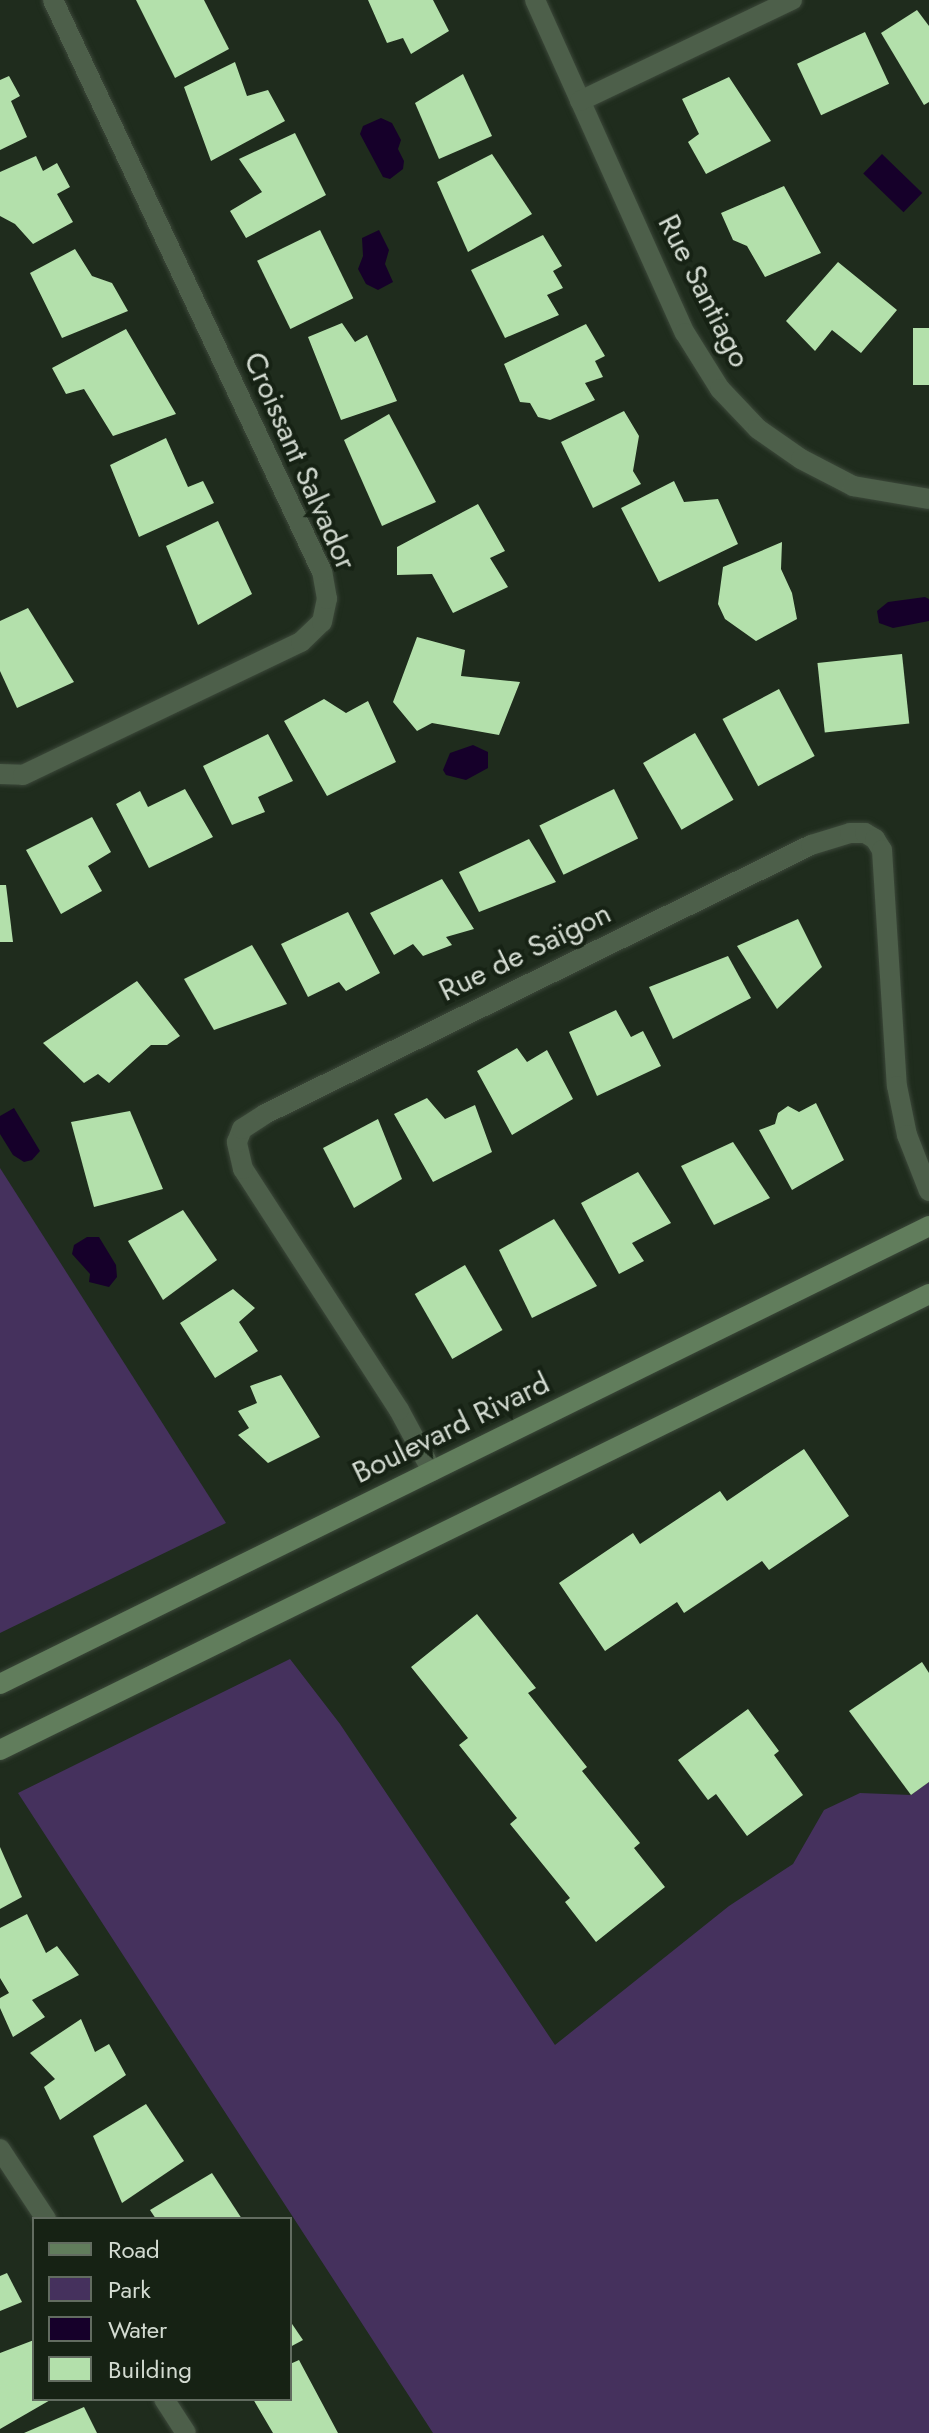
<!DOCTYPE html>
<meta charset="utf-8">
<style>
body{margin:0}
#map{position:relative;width:929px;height:2433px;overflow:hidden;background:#1f2c1d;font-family:Jost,sans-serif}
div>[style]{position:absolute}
.green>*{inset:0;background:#45315d}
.water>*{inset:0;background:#16002a;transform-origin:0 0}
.building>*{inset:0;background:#b3e0ab;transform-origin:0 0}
.roads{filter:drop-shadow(0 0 2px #3c483a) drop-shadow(0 0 2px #3c483a)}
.street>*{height:20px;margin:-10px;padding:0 10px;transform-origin:10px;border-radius:10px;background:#4d5f4a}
.secondary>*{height:20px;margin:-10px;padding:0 10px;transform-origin:10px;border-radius:10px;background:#617d5c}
span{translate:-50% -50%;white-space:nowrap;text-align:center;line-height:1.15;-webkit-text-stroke:8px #162214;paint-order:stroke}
.street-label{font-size:30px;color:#d3dbd1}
.legend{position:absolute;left:32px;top:2217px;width:260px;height:184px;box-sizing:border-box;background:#162214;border:2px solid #626c60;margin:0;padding:10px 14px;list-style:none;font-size:24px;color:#d3dbd1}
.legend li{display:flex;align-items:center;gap:16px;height:40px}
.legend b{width:40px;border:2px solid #626c60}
</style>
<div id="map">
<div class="green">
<i style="clip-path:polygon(0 1168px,226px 1523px,0 1633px)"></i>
<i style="clip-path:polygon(290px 1659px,340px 1724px,555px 2045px,729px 1906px,793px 1864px,824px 1810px,860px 1793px,911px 1795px,929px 1782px,929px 2433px,433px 2433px,18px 1793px)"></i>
</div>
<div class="water">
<i style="clip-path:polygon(381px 118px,392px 123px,401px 140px,398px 149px,404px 161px,403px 169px,390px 179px,383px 177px,360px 134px,363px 126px)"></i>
<i style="left:882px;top:154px;width:56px;height:27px;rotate:44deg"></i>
<i style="clip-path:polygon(379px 230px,389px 250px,385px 264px,393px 282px,378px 290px,366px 284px,358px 269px,363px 256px,362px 238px)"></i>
<i style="clip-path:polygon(925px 597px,929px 599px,929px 621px,893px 628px,879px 623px,877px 611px,888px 602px)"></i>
<i style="clip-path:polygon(473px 745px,488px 752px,488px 768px,466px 780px,446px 775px,443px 770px,450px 753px)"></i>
<i style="clip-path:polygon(14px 1108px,40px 1151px,32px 1160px,24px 1162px,13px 1155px,0 1134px,0 1116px)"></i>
<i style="clip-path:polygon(87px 1237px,99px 1237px,116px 1265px,117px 1277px,109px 1287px,89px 1282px,90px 1274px,72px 1254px,74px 1245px)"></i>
</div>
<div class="building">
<i style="clip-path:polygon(136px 0,204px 0,229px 49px,175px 78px)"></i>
<i style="clip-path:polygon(368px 0,433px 0,449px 31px,411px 54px,403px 38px,387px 43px)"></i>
<i style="clip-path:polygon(917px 10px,929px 26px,929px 102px,924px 105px,881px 33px)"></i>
<i style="left:865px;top:32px;width:57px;height:75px;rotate:65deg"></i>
<i style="clip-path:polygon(235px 62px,247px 96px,268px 90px,285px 121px,211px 161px,184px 87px)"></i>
<i style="clip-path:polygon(463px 74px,492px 136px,439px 159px,415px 103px)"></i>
<i style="clip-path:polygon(9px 76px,20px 96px,11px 101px,27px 137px,0 150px,0 80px)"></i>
<i style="clip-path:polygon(729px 77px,771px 141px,706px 174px,688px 142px,699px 134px,682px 99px)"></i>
<i style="clip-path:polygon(295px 133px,326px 195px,246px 238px,230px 211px,262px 192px,239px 159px)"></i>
<i style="clip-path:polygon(492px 154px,532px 214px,468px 252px,437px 182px)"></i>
<i style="clip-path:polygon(36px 156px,43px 171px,57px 163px,70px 187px,57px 194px,73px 222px,33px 244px,15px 224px,0 216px,0 172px)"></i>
<i style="clip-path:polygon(784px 186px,821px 253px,765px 277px,747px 246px,733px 240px,721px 213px)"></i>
<i style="left:320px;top:230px;width:76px;height:70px;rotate:64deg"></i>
<i style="clip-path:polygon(543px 235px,562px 266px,553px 271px,563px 288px,547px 295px,559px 315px,505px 338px,471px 270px)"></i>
<i style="clip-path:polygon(75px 249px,92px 276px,112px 283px,128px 311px,62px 338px,30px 273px)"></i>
<i style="clip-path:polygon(838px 262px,897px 310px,861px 353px,832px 330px,815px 351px,786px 321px)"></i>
<i style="clip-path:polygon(342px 323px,355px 342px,367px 335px,397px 401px,341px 420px,308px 337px)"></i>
<i style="clip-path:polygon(586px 324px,605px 356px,595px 361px,603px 377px,585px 383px,595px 400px,550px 420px,538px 417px,530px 403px,520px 402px,504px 364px)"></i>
<i style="left:929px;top:328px;width:57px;height:16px;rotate:90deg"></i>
<i style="clip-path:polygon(126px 329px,176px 414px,113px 436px,84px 389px,66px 394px,52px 368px)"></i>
<i style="clip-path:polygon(624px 411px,639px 436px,633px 471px,641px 484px,593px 508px,561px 442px)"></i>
<i style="clip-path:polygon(389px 414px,436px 502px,382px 526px,344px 440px)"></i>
<i style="clip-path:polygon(166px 438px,188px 487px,203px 481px,214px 503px,139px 537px,110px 465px)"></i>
<i style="clip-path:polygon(674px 481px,684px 502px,718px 499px,738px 544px,659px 582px,621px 508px)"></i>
<i style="clip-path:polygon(478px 504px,505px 551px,490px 558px,508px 587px,453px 613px,432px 574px,397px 575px,397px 547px)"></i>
<i style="clip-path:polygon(218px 521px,252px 594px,198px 625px,166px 546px)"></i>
<i style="clip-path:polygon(782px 542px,781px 569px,792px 593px,797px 619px,756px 641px,725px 619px,718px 604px,723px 567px)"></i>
<i style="clip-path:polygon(28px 608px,74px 682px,17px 708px,0 671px,0 621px)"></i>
<i style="clip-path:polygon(417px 637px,465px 650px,461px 676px,520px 682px,499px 735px,432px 723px,417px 731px,393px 702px)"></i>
<i style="left:902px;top:654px;width:70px;height:85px;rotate:84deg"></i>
<i style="left:779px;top:689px;width:76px;height:64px;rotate:62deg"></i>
<i style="clip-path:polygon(324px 699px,346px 713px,368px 701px,396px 762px,327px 796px,284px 721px)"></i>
<i style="left:695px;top:733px;width:77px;height:60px;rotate:60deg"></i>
<i style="clip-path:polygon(268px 734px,293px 781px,258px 797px,265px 812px,232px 825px,203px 766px)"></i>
<i style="clip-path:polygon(185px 789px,213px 837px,149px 868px,116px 804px,140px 791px,148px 807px)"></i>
<i style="left:614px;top:789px;width:55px;height:83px;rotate:64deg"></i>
<i style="clip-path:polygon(92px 817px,111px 852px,88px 866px,102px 891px,61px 914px,26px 850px)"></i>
<i style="clip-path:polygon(529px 839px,556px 882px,479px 912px,459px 872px)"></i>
<i style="clip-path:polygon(442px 879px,474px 929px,446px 937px,452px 945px,423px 956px,413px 944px,394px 955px,370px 913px)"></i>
<i style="clip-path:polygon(0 885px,6px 885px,13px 942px,0 942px)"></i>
<i style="clip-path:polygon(348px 912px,380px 973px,346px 991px,339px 982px,308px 997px,281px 944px)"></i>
<i style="clip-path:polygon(798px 919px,822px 967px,777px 1009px,737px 946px)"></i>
<i style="clip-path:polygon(252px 945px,287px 1004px,214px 1030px,184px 979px)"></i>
<i style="clip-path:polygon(728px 956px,751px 998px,673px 1039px,649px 987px)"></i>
<i style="clip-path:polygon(137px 981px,180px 1036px,167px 1045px,151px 1045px,109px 1083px,98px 1074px,84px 1083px,43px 1043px)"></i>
<i style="clip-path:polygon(616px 1010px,631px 1037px,643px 1031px,661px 1066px,597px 1096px,569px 1032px)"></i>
<i style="clip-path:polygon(517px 1048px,527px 1062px,547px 1050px,573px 1099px,512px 1135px,477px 1071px)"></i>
<i style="clip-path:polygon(427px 1098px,445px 1119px,475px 1105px,492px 1152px,433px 1182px,394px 1114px)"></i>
<i style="clip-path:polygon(816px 1103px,844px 1160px,792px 1190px,759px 1130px,775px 1124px,778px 1113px,788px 1106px,799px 1112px)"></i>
<i style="clip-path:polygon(130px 1111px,163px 1189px,94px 1207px,71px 1122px)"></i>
<i style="clip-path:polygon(378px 1119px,402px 1179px,354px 1208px,323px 1148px)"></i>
<i style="clip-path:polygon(733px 1142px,770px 1198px,714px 1225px,681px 1166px)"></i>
<i style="clip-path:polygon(638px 1172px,671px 1223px,632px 1243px,644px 1261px,619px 1274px,581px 1203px)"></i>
<i style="clip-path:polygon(183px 1210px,217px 1260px,163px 1300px,128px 1241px)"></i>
<i style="clip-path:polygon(554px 1219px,597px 1286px,532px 1318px,499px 1250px)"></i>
<i style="left:465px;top:1265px;width:75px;height:58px;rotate:60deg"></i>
<i style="clip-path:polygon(233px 1289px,255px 1308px,239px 1322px,258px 1351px,215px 1378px,180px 1323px)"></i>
<i style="clip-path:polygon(281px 1375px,320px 1437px,268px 1463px,238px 1435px,249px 1428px,238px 1411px,257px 1403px,250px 1386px)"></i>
<i style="clip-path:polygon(804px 1449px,849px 1516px,769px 1570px,762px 1561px,684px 1613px,677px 1602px,605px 1651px,559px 1583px,633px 1533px,640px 1544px,720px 1491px,727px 1501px)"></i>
<i style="clip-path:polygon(477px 1614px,536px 1688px,528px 1693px,587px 1767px,582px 1771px,640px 1843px,634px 1848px,665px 1887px,596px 1942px,565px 1902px,570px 1898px,510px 1824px,517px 1818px,459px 1745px,468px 1738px,411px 1667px)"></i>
<i style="clip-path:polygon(922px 1662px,929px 1673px,929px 1782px,911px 1795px,849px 1711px)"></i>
<i style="clip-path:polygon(748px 1709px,779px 1751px,774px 1755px,803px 1795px,747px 1836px,716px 1794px,708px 1800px,678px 1760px)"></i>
<i style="clip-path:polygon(0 1847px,22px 1897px,0 1909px)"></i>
<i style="clip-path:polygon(27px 1914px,46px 1953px,57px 1946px,79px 1975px,32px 2000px,45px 2017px,13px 2037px,0 2008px,0 1998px,9px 1993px,0 1978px,0 1928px)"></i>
<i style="clip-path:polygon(81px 2019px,95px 2052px,109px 2044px,126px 2075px,60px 2120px,44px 2087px,55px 2079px,30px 2053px)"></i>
<i style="clip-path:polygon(146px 2104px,184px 2161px,122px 2203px,93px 2136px)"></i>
<i style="clip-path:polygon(212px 2173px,242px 2219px,156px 2219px,150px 2210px)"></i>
<i style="clip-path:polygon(7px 2273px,22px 2302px,0 2311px,0 2276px)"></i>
<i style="clip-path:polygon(290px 2321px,303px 2340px,290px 2347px)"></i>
<i style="clip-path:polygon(34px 2340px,34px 2399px,52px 2399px,0 2429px,0 2353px)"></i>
<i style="clip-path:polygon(299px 2360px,338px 2433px,273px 2433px,253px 2399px,290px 2399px,290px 2364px)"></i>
<i style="clip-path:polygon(84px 2407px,97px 2433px,24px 2433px)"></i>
</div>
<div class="roads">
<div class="street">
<i style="left:535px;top:0;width:365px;rotate:65.8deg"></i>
<i style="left:685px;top:333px;width:66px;rotate:58deg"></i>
<i style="left:720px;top:389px;width:55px;rotate:46.5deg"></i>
<i style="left:758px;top:429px;width:52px;rotate:34.9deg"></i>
<i style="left:801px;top:459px;width:59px;rotate:27.4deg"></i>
<i style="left:853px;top:486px;width:77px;rotate:9.7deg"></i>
<i style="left:580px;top:101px;width:235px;rotate:-25.5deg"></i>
<i style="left:0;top:774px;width:23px;rotate:2deg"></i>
<i style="left:23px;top:775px;width:308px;rotate:-25.6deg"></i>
<i style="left:301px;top:642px;width:29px;rotate:-44deg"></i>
<i style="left:322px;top:622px;width:24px;rotate:-78deg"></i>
<i style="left:327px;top:599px;width:27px;rotate:-100deg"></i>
<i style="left:322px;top:572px;width:632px;rotate:-115.19deg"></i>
<i style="left:432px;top:1471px;width:69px;rotate:-118.4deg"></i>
<i style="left:399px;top:1410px;width:287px;rotate:-122.9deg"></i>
<i style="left:243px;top:1169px;width:28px;rotate:-103deg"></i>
<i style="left:237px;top:1142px;width:14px;rotate:-69deg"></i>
<i style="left:242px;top:1129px;width:27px;rotate:-33deg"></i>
<i style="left:265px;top:1114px;width:609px;rotate:-26.23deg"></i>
<i style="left:811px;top:845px;width:41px;rotate:-17.1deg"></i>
<i style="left:850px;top:833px;width:15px"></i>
<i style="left:865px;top:833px;width:12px;rotate:31deg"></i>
<i style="left:875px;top:839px;width:13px;rotate:58deg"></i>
<i style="left:882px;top:850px;width:236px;rotate:86.4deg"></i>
<i style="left:897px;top:1086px;width:50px;rotate:78.5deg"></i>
<i style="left:907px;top:1135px;width:60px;rotate:68.6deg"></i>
<i style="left:0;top:2149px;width:84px;rotate:56.7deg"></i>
<i style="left:164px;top:2399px;width:40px;rotate:57.1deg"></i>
</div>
<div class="secondary">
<i style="left:0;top:1684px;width:1036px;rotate:-26.24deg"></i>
<i style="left:0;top:1750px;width:1035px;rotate:-26.14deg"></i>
</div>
</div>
<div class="street-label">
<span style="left:704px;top:291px;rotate:63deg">Rue Santiago</span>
<span style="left:300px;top:461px;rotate:66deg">Croissant Salvador</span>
<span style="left:525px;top:952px;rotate:-26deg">Rue de Saïgon</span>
<span style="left:451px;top:1428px;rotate:-26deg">Boulevard Rivard</span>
</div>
<ul class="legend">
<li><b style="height:10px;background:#617d5c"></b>Road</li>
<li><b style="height:22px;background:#45315d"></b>Park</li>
<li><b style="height:22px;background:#16002a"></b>Water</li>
<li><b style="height:22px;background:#b3e0ab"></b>Building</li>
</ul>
</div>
